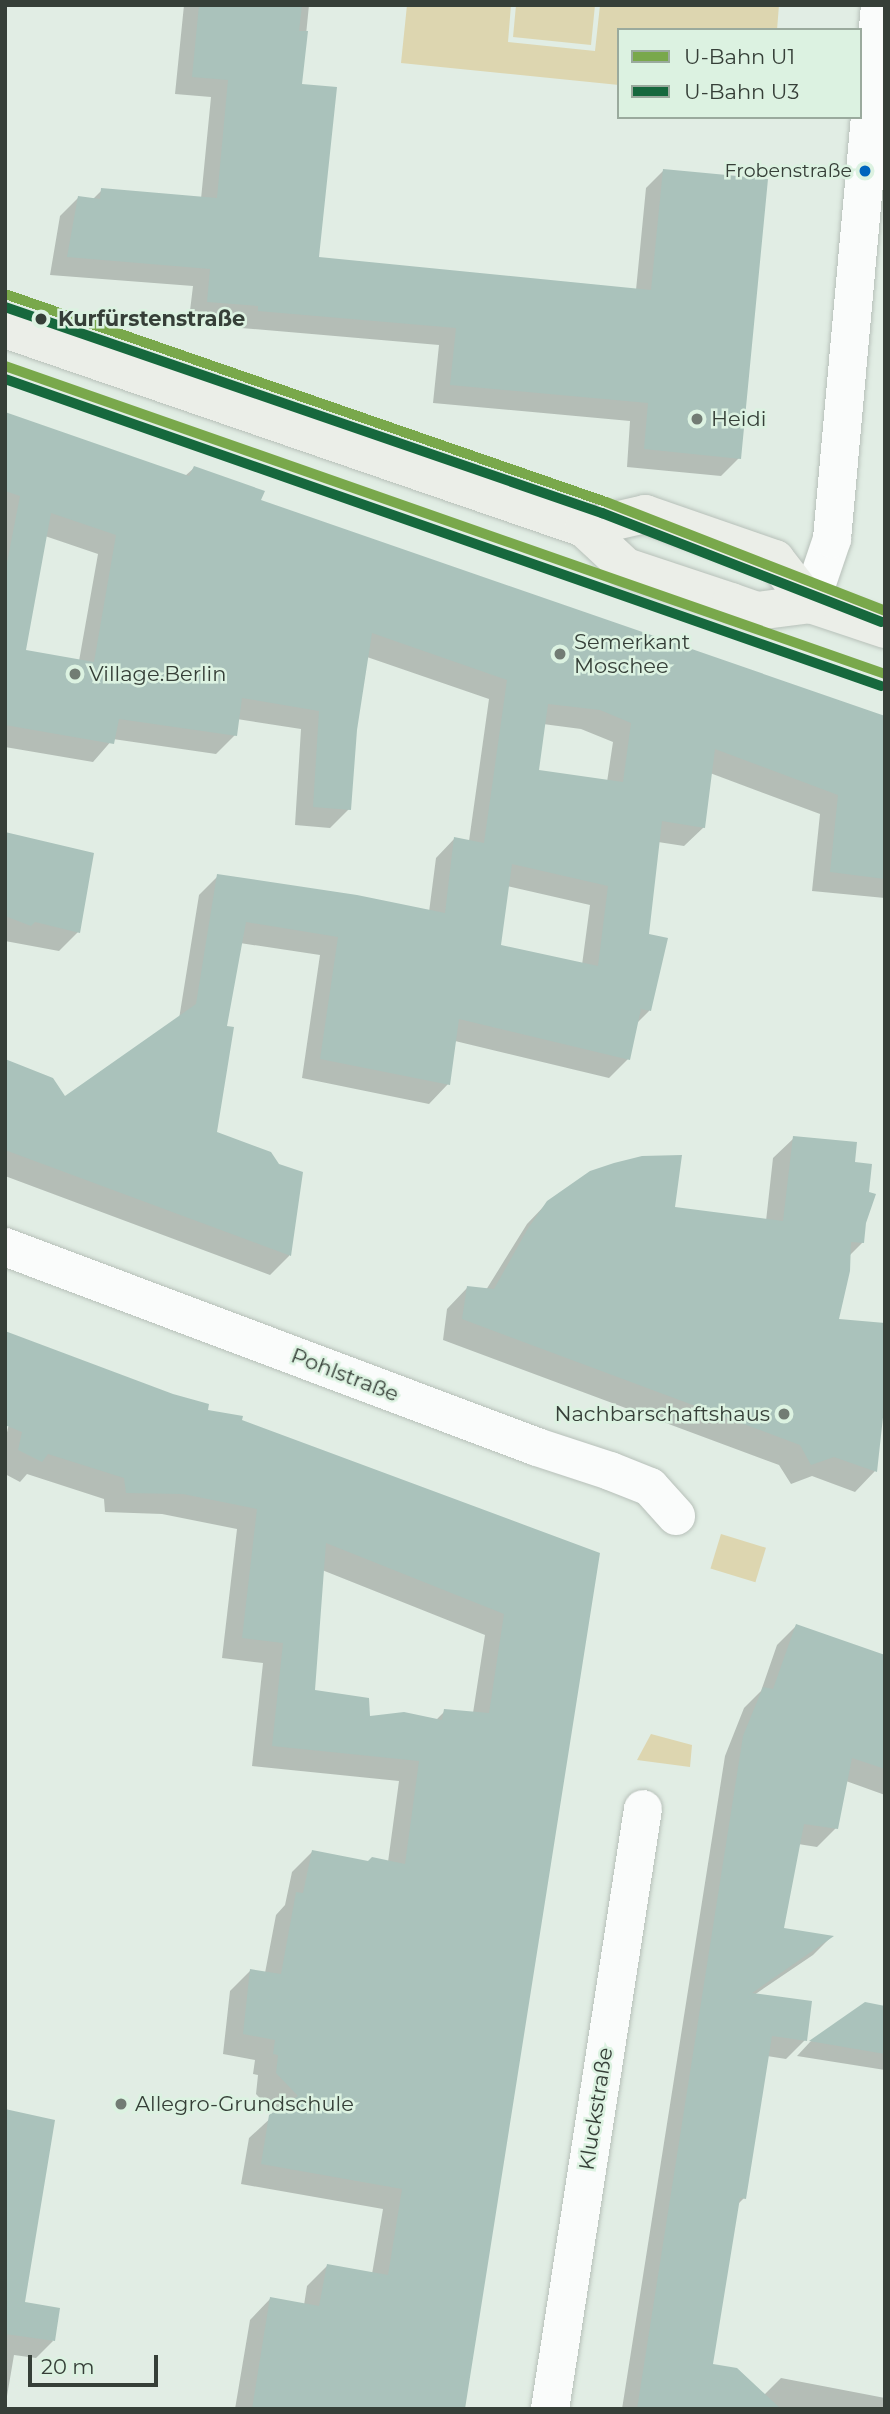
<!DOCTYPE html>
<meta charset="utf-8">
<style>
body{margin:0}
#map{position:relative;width:890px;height:2414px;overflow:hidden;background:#e1ede4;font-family:Montserrat,sans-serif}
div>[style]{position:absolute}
.green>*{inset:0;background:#ddd6b0;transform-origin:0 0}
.shadow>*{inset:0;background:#0003}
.building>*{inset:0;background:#aac2bb}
.roads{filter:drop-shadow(0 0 2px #b7c0b9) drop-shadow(0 0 2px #b7c0b9)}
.street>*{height:38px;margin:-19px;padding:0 19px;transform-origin:19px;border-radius:19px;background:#fafcfb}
.secondary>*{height:38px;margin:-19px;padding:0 19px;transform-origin:19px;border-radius:19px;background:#ebeee8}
.metro-1>*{height:10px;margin:-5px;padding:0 5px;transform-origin:5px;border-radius:5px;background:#79a84b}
.metro-2>*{height:10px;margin:-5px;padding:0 5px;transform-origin:5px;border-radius:5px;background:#16683d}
.dots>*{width:19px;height:19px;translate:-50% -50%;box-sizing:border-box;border:4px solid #dcf2e1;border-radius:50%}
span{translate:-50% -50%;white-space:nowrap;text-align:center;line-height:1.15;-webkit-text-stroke:5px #dcf2e1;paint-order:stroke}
.bus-label{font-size:19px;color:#363f38}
.right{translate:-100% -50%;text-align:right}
.stop-label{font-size:21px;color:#363f38;font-weight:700}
.left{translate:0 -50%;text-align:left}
.poi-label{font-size:21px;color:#363f38}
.street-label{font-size:21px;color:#363f38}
.frame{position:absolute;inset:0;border:7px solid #363f38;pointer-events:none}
.legend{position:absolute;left:617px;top:28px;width:245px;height:91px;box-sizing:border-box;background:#dcf2e1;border:2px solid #9aaa9d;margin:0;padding:9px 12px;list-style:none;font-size:21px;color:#363f38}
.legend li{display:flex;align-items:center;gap:14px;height:35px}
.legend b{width:35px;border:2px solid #9aaa9d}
.scale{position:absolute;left:28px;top:2355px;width:130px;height:32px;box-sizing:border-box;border:4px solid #363f38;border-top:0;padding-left:9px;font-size:21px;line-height:24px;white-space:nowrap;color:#363f38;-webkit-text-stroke:5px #dcf2e1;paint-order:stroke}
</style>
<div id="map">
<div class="green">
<i style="clip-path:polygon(407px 5px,511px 5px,508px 42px,595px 51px,600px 5px,779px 5px,777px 30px,619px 30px,619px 85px,401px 63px)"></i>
<i style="clip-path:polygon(516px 5px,595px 5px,591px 45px,513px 37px)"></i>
<i style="left:721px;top:1534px;width:47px;height:36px;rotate:17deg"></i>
<i style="clip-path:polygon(651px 1734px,692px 1745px,690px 1767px,637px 1760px)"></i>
</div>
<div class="shadow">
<i style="clip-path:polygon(184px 5px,309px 5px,301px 85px,317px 258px,636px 290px,646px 188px,664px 170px,739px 458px,721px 476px,627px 467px,630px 421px,433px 403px,439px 345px,241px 328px,241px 323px,189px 319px,193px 286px,50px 275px,60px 216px,78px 198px,92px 200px,102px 190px,201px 199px,211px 97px,175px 94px)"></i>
<i style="clip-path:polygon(evenodd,15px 443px,185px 476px,194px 468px,258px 501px,885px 718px,885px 898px,812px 891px,820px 814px,710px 773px,704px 827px,684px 846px,658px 842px,647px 935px,649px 1011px,636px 1024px,628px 1059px,609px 1078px,455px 1041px,448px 1084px,429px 1104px,302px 1078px,320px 955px,240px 943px,225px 1027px,215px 1133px,278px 1166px,301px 1173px,289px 1256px,270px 1275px,5px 1176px,5px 1061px,65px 1098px,179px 1019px,199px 895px,218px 876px,429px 912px,436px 858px,455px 838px,469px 841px,489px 699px,367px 657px,355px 730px,349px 809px,330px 828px,295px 825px,301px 729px,237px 719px,235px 735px,216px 754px,113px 739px,93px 762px,5px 747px,5px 497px,15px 443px,45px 536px,98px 554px,79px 661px,24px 651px,45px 536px,15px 443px,543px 724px,581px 729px,613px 742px,607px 782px,537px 771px,543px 724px,15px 443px,507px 886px,590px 905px,582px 965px,499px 947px,507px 886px)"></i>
<i style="clip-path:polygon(5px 834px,78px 932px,59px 951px,5px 941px)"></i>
<i style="clip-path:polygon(794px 1138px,853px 1163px,865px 1223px,863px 1242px,849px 1256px,837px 1321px,875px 1471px,855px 1492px,812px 1476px,791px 1484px,779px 1465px,443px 1340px,447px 1309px,467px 1288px,486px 1290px,527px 1224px,548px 1202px,673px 1209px,766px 1221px,773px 1158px)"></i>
<i style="clip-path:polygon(evenodd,206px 1412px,240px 1421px,598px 1554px,462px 2409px,235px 2409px,250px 2320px,270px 2299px,304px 2305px,307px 2286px,327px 2266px,372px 2274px,383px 2209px,241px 2184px,249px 2138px,275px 2114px,256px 2094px,258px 2075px,253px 2074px,255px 2060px,223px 2054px,230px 1991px,250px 1971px,265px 1973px,276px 1915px,285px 1905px,292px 1872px,312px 1852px,368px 1863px,388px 1862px,399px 1781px,252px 1766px,263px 1663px,222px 1658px,237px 1529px,162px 1514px,105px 1512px,104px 1499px,27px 1474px,20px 1482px,5px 1474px,5px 1441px,11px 1415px,206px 1412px,322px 1570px,485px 1635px,473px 1713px,445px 1711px,435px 1721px,368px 1718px,313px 1692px,322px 1570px)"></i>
<i style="clip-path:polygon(796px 1626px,885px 1657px,885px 1795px,846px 1781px,836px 1828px,817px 1847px,798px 1844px,781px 1929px,831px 1937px,813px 1955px,754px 1995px,805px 2040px,786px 2059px,767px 2056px,744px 2198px,737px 2205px,711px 2365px,764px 2395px,781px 2378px,885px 2398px,885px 2409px,622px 2409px,725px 1756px,744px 1708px,761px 1691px,777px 1645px)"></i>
<i style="clip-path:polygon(865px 2004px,885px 2014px,885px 2070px,797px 2056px,810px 2042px)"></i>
<i style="clip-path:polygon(5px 2111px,23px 2303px,53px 2341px,36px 2358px,14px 2355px,5px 2408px)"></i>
</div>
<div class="building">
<i style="clip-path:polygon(199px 5px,302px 5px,299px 31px,308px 31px,302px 84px,337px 87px,319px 257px,651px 290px,663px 169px,768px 179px,741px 459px,644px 449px,648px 403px,450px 385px,456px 328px,258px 311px,258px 306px,207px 302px,210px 269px,67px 257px,78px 196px,100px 199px,101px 188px,217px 198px,228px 80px,192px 77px)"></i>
<i style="clip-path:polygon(evenodd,5px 412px,189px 476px,194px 466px,265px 491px,261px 500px,885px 716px,885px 879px,830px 872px,838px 795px,715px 749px,705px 828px,662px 821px,649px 934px,668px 938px,651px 1011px,641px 1009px,630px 1060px,459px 1019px,450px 1085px,320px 1059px,338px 937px,246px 922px,227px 1026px,234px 1027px,217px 1132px,271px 1152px,279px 1164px,303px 1172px,291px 1256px,5px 1150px,5px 1059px,53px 1078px,65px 1096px,196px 1004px,217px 874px,357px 895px,445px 913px,454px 837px,484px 843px,507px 680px,372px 633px,357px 730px,351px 810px,313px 807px,319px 711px,242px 698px,237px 736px,119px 719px,114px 744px,5px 725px,5px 573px,20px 496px,5px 491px,5px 412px,51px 513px,116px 535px,94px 662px,26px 650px,51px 513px,5px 412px,548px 704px,600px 710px,631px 723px,623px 782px,539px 770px,548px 704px,5px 412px,512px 864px,608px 886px,598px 966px,501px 945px,512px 864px)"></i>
<i style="clip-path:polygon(5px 832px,94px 853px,80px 933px,35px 922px,31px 926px,5px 916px)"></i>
<i style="clip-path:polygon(793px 1136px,857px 1142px,855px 1162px,872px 1164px,869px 1192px,876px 1194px,866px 1223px,864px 1243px,851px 1242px,850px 1271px,839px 1319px,885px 1323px,885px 1399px,877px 1472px,834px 1457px,811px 1465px,800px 1445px,462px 1319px,467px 1286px,494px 1289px,527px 1230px,547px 1201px,590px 1171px,614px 1163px,642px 1156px,682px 1155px,675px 1207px,783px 1221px)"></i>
<i style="clip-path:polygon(evenodd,5px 1331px,173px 1394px,209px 1404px,208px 1410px,243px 1416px,242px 1420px,600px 1553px,465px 2409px,252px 2409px,270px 2297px,319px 2306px,327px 2264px,388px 2275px,402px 2189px,261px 2164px,269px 2115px,298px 2096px,276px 2073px,278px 2055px,273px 2054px,275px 2040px,243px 2034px,250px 1969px,281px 1974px,296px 1892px,303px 1893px,312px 1850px,368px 1861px,372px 1857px,405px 1864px,419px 1761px,272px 1746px,283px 1643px,242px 1638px,257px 1509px,183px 1494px,126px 1493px,124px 1478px,48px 1454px,42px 1462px,18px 1450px,22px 1432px,5px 1425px,5px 1331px,326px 1543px,504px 1614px,489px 1713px,444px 1709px,442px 1720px,404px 1712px,370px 1716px,369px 1698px,315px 1690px,326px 1543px)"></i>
<i style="clip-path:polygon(796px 1624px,885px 1655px,885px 1769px,852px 1758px,838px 1829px,804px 1824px,784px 1928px,834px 1936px,752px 1993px,812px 2001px,807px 2041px,772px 2036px,746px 2199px,740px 2198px,713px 2364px,737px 2368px,781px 2409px,637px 2409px,743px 1736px,763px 1687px,773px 1689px)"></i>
<i style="clip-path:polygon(865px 2002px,885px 2006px,885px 2054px,809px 2041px)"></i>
<i style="clip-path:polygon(5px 2109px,55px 2120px,25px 2302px,60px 2308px,55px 2341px,5px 2334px)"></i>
</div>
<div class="roads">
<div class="street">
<i style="left:810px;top:604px;width:69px;rotate:-71.3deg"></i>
<i style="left:832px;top:539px;width:536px;rotate:-84.86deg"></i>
<i style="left:5px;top:1247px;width:568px;rotate:20.6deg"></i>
<i style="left:537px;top:1447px;width:77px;rotate:18.2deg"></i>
<i style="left:610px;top:1471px;width:43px;rotate:21.8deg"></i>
<i style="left:650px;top:1487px;width:39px;rotate:48deg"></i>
<i style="left:550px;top:2409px;width:607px;rotate:-81.19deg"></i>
</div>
<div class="secondary">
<i style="left:5px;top:329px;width:612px;rotate:18.97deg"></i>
<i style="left:584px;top:528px;width:57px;rotate:42.9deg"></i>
<i style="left:626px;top:567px;width:111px;rotate:18.4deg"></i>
<i style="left:731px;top:602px;width:28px;rotate:19deg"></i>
<i style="left:757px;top:611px;width:53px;rotate:-7.5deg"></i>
<i style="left:810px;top:604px;width:79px;rotate:18.4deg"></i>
<i style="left:584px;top:528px;width:63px;rotate:-12.9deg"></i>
<i style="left:645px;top:514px;width:138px;rotate:19.1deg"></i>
<i style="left:775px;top:559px;width:57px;rotate:52.1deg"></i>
</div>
</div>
<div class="metro-1">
<i style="left:5px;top:294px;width:636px;rotate:19.09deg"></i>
<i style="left:606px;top:502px;width:300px;rotate:21.3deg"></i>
<i style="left:5px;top:366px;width:932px;rotate:19.29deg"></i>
</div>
<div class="metro-2">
<i style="left:5px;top:307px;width:632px;rotate:19.04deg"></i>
<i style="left:602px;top:513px;width:300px;rotate:21.3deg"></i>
<i style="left:5px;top:379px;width:928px;rotate:19.31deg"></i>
</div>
<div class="dots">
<i style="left:865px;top:171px;background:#0065bd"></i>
<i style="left:41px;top:319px;background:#363f38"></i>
<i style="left:697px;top:419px;background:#727c74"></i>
<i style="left:560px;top:654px;background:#727c74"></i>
<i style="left:75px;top:674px;background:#727c74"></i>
<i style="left:784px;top:1414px;background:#727c74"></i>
<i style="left:121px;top:2104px;background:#727c74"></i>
</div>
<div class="bus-label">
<span class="right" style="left:852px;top:171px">Frobenstraße</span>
</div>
<div class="stop-label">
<span class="left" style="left:58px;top:319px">Kurfürstenstraße</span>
</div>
<div class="poi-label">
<span class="left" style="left:711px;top:419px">Heidi</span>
<span class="left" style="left:574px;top:654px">Semerkant<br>Moschee</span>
<span class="left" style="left:89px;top:674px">Village.Berlin</span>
<span class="right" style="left:770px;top:1414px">Nachbarschaftshaus</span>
<span class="left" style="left:135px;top:2104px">Allegro-Grundschule</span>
</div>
<div class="street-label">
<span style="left:345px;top:1375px;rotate:21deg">Pohlstraße</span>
<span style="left:596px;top:2109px;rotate:-81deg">Kluckstraße</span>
</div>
<div class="frame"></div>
<ul class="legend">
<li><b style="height:9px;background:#79a84b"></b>U-Bahn U1</li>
<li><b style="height:9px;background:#16683d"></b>U-Bahn U3</li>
</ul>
<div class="scale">20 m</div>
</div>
